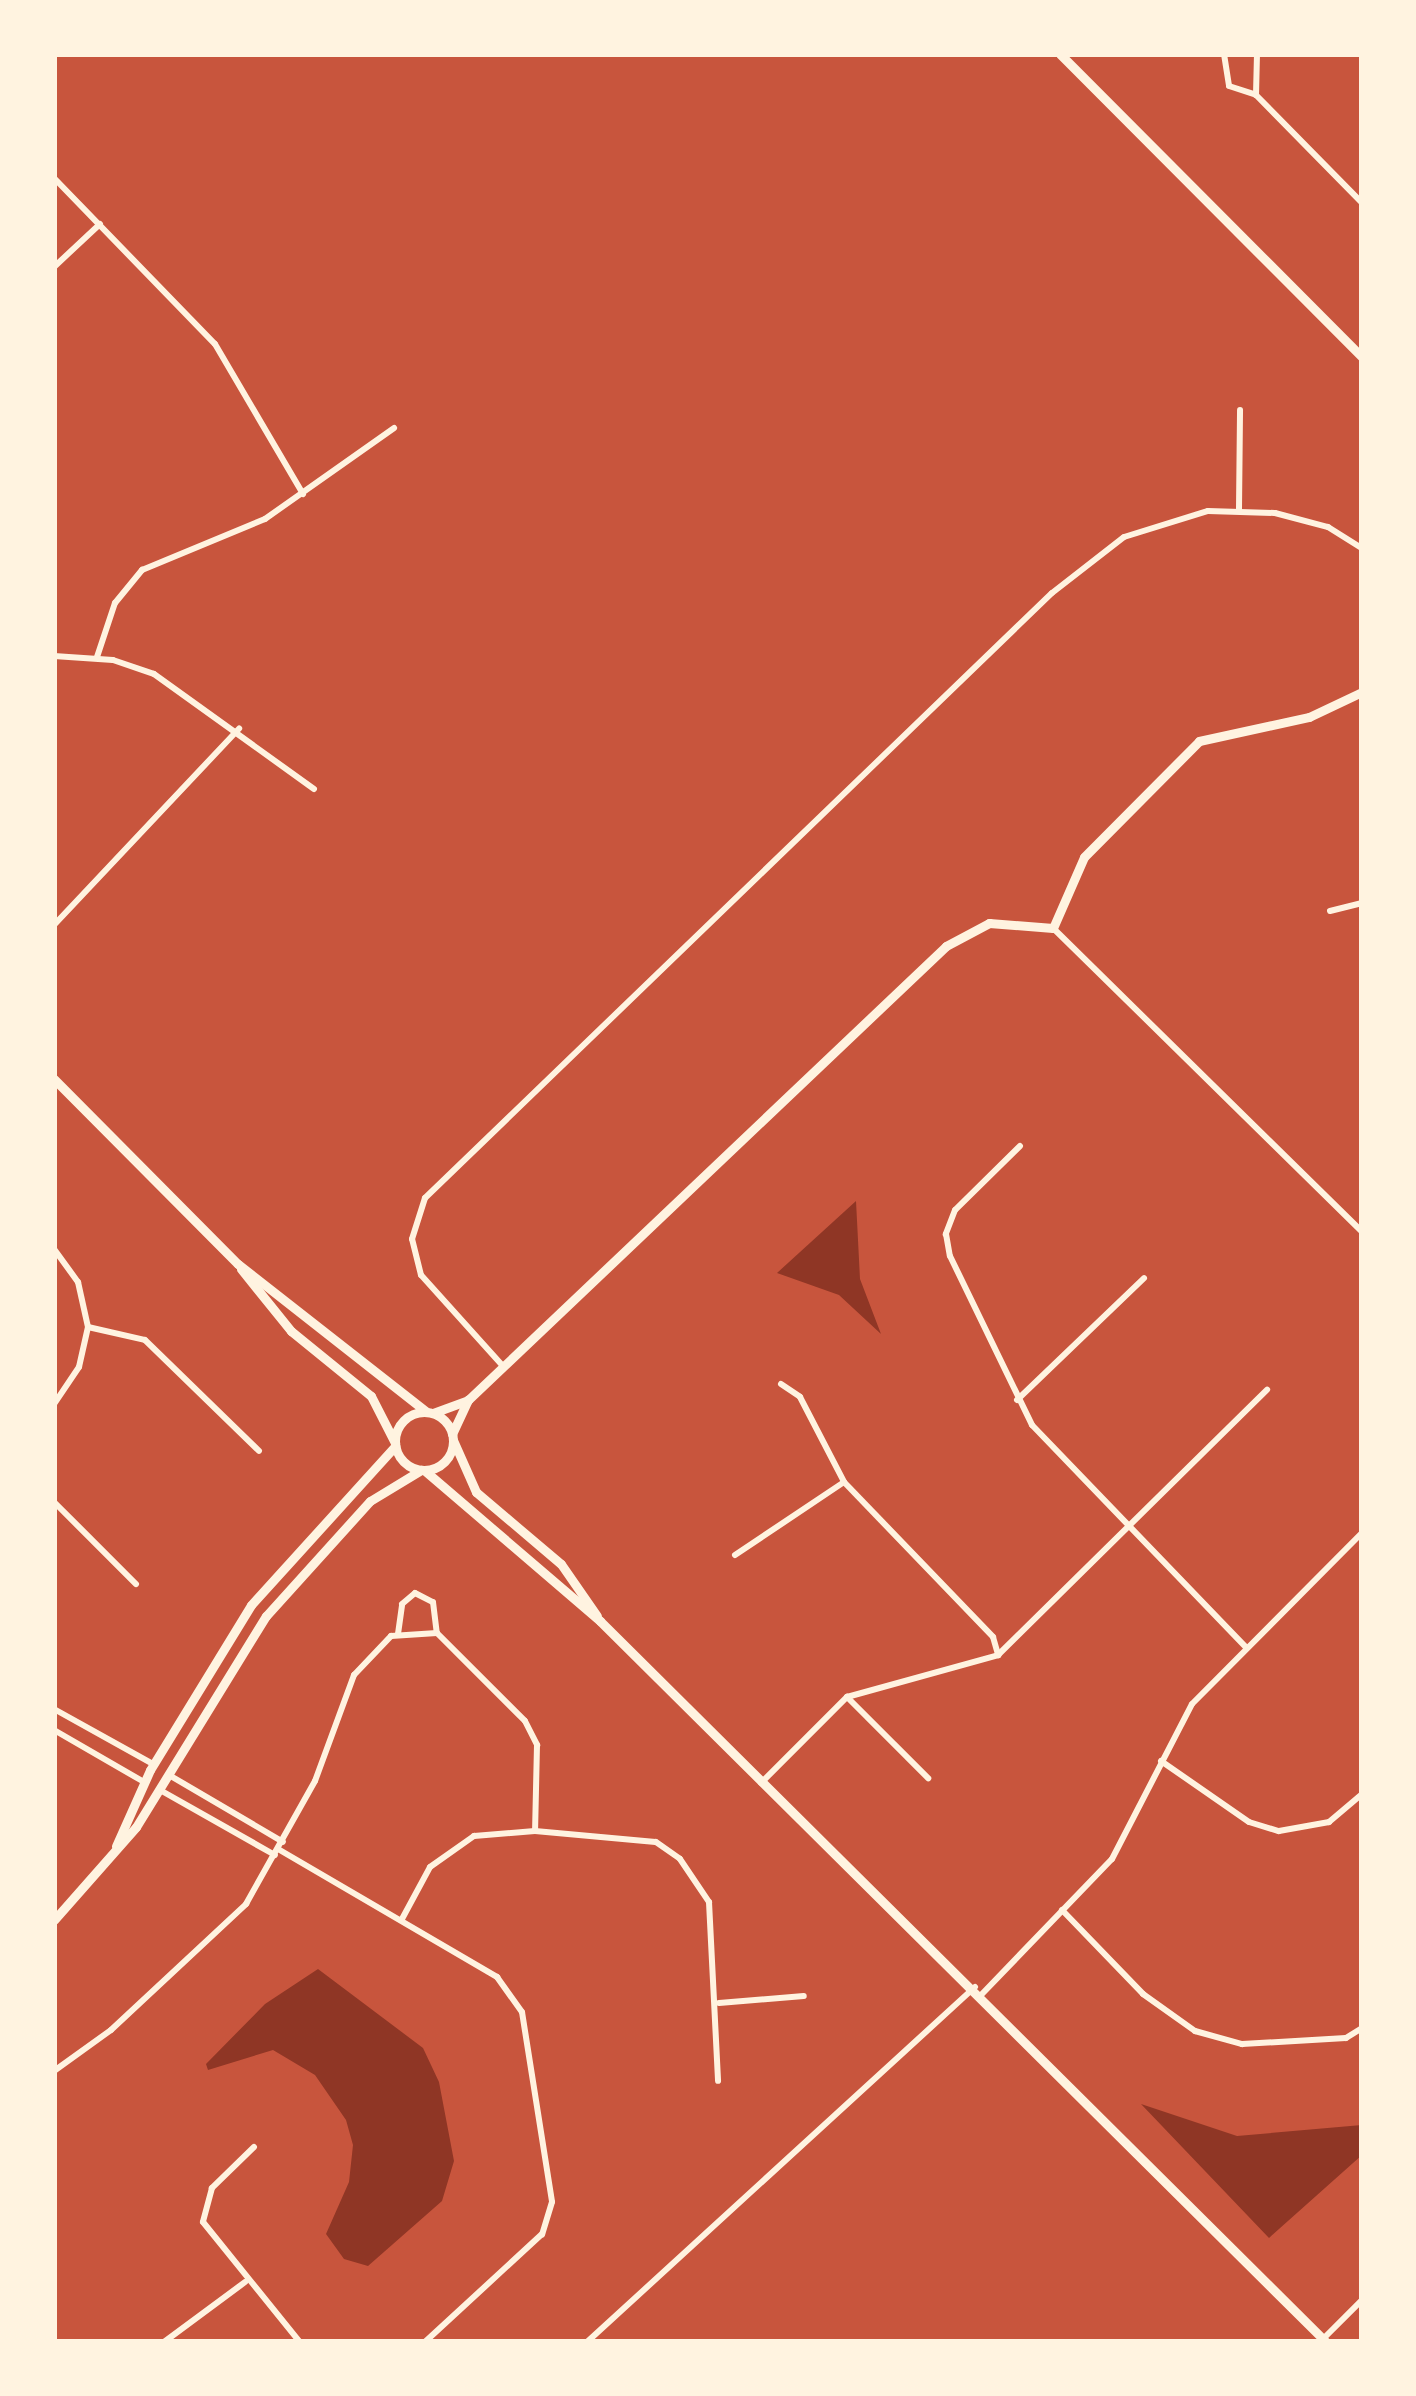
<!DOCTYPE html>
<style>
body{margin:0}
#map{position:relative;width:1416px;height:2396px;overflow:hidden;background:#c8553d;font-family:Montserrat,sans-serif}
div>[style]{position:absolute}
.water>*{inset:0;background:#8f3625}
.minor>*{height:6px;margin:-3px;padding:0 3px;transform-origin:3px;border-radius:3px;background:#fff3e0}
.tertiary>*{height:9px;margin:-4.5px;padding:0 4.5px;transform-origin:4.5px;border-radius:4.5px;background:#fff3e0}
.secondary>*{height:9px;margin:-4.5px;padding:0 4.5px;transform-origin:4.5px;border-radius:4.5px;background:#fff3e0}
.secondary>.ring{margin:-4.5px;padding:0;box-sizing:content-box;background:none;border:9px solid #fff3e0;border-radius:50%}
span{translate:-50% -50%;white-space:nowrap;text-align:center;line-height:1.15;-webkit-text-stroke:9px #fff3e0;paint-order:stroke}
.frame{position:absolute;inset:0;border:57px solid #fff3e0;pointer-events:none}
</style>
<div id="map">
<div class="water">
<i style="clip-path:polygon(856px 1201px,860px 1279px,881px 1334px,839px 1295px,777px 1273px)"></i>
<i style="clip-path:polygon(318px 1969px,423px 2048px,439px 2082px,454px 2161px,442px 2201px,368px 2266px,344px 2259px,326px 2234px,349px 2182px,353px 2145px,346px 2120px,315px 2075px,273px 2050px,208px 2070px,206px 2064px,265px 2004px)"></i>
<i style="clip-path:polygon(1141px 2104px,1237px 2136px,1362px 2125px,1362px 2155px,1269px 2238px)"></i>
</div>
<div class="minor">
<i style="left:1224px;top:54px;width:32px;rotate:81deg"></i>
<i style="left:1229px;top:86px;width:28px;rotate:18deg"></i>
<i style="left:1257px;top:54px;width:41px;rotate:91.4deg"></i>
<i style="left:1256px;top:95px;width:151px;rotate:45.5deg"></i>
<i style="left:54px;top:178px;width:231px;rotate:45.9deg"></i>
<i style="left:215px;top:344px;width:174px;rotate:59.6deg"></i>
<i style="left:54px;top:267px;width:63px;rotate:-43.1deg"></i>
<i style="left:1239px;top:509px;width:99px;rotate:-89.4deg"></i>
<i style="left:54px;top:656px;width:59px;rotate:3.9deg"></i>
<i style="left:113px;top:660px;width:43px;rotate:18.9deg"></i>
<i style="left:154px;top:674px;width:197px;rotate:35.7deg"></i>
<i style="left:97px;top:657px;width:57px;rotate:-71.6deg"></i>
<i style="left:115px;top:603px;width:43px;rotate:-50.7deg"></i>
<i style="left:142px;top:570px;width:133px;rotate:-22.5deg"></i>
<i style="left:265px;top:519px;width:158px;rotate:-35.2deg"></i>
<i style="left:1330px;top:911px;width:33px;rotate:-14deg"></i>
<i style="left:54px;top:925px;width:270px;rotate:-46.7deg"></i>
<i style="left:1053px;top:928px;width:433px;rotate:44.5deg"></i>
<i style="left:1020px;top:1146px;width:91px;rotate:135.4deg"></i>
<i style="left:955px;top:1210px;width:26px;rotate:111deg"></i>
<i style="left:946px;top:1234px;width:22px;rotate:80deg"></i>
<i style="left:950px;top:1256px;width:188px;rotate:64.1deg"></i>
<i style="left:1032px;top:1425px;width:308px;rotate:46.1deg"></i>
<i style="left:54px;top:1249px;width:41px;rotate:54deg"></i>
<i style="left:78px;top:1282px;width:46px;rotate:77.5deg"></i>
<i style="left:88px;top:1327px;width:41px;rotate:102.7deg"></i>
<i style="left:79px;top:1367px;width:45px;rotate:124deg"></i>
<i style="left:88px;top:1327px;width:58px;rotate:12.8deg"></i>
<i style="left:145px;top:1340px;width:159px;rotate:44.2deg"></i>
<i style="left:502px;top:1365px;width:121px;rotate:-132deg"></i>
<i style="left:421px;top:1275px;width:37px;rotate:-104deg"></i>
<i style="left:412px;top:1239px;width:43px;rotate:-72.4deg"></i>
<i style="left:425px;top:1198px;width:871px;rotate:-43.98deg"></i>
<i style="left:1052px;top:593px;width:91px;rotate:-37.9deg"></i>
<i style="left:1124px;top:537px;width:88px;rotate:-17.2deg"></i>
<i style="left:1208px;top:511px;width:67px;rotate:1.7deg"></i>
<i style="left:1275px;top:513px;width:55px;rotate:14.8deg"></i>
<i style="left:1328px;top:527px;width:40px;rotate:32deg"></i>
<i style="left:781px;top:1384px;width:23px;rotate:34deg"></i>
<i style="left:800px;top:1397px;width:96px;rotate:62.6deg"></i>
<i style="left:844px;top:1482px;width:215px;rotate:46.1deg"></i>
<i style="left:993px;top:1637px;width:19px;rotate:74deg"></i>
<i style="left:1017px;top:1400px;width:176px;rotate:-43.8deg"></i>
<i style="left:54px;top:1502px;width:116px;rotate:45deg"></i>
<i style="left:735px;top:1555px;width:131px;rotate:-33.8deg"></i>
<i style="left:398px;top:1634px;width:30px;rotate:-82deg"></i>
<i style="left:402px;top:1604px;width:17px;rotate:-40deg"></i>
<i style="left:415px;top:1593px;width:20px;rotate:27deg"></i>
<i style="left:433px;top:1602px;width:31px;rotate:83deg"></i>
<i style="left:847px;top:1697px;width:115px;rotate:45deg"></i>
<i style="left:54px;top:1709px;width:113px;rotate:29.1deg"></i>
<i style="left:54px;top:1730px;width:104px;rotate:30deg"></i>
<i style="left:1161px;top:1761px;width:107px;rotate:34.7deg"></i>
<i style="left:1249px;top:1822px;width:31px;rotate:17deg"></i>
<i style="left:1279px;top:1831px;width:51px;rotate:-10.2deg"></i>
<i style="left:1329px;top:1822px;width:43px;rotate:-40.3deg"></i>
<i style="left:169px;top:1775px;width:132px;rotate:30.4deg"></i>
<i style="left:761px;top:1783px;width:122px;rotate:-45deg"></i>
<i style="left:847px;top:1697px;width:157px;rotate:-15.5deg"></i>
<i style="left:998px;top:1655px;width:378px;rotate:-44.6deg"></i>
<i style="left:160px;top:1790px;width:132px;rotate:29.5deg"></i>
<i style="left:278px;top:1849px;width:254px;rotate:30.3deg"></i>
<i style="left:497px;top:1977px;width:43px;rotate:54.5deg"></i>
<i style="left:522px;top:2012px;width:192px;rotate:81deg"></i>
<i style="left:552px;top:2202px;width:34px;rotate:107deg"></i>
<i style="left:542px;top:2234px;width:159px;rotate:137.3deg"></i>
<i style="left:1062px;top:1910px;width:117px;rotate:46deg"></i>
<i style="left:1143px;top:1994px;width:64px;rotate:35.4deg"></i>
<i style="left:1195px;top:2031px;width:49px;rotate:15.5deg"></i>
<i style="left:1242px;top:2044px;width:104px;rotate:-3.3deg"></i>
<i style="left:1346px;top:2038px;width:19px;rotate:-32deg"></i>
<i style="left:402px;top:1919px;width:59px;rotate:-61.7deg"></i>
<i style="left:430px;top:1867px;width:54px;rotate:-35.2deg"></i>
<i style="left:474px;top:1836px;width:61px;rotate:-4.7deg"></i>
<i style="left:535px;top:1831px;width:121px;rotate:5.2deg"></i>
<i style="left:656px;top:1842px;width:29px;rotate:35deg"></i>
<i style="left:680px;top:1859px;width:52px;rotate:56deg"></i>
<i style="left:709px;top:1902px;width:179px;rotate:87.1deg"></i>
<i style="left:982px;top:1994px;width:187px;rotate:-46.1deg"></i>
<i style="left:1112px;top:1859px;width:174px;rotate:-62.7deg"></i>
<i style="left:1192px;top:1704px;width:241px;rotate:-45.2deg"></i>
<i style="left:719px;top:2003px;width:85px;rotate:-4.7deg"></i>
<i style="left:54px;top:2071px;width:70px;rotate:-35.7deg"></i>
<i style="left:111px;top:2030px;width:185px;rotate:-43deg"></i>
<i style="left:246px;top:1904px;width:141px;rotate:-60.7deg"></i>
<i style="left:315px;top:1781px;width:113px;rotate:-69.8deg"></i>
<i style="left:354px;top:1675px;width:54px;rotate:-46.5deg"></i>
<i style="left:391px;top:1636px;width:46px;rotate:-3.7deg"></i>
<i style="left:437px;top:1633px;width:124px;rotate:45deg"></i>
<i style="left:525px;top:1721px;width:27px;rotate:63deg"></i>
<i style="left:537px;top:1745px;width:86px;rotate:91.3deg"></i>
<i style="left:254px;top:2147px;width:59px;rotate:135.7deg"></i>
<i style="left:212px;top:2188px;width:35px;rotate:105deg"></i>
<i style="left:203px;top:2222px;width:154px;rotate:51.1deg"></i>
<i style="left:1323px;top:2339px;width:55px;rotate:-45deg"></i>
<i style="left:164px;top:2342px;width:101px;rotate:-36.5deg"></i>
<i style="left:587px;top:2342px;width:526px;rotate:-42.46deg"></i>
</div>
<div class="tertiary">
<i style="left:433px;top:1413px;width:37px;rotate:-20deg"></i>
<i style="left:452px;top:1434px;width:38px;rotate:-65deg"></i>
<i style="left:468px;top:1400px;width:659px;rotate:-43.52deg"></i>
<i style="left:946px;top:946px;width:49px;rotate:-28.1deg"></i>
<i style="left:989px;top:923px;width:64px;rotate:4.5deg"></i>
<i style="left:1053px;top:928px;width:77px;rotate:-66.4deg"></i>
<i style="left:1084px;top:857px;width:163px;rotate:-45.2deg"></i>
<i style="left:1199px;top:741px;width:113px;rotate:-12.3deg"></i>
<i style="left:1309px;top:717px;width:59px;rotate:-25.3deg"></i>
<i style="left:116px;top:1846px;width:83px;rotate:-65.9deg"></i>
<i style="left:150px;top:1770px;width:193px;rotate:-58.5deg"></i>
<i style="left:251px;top:1605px;width:215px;rotate:-47.8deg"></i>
<i style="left:54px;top:1920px;width:124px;rotate:-48.6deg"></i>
<i style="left:136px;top:1827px;width:248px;rotate:-58.4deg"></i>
<i style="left:266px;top:1616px;width:155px;rotate:-47.9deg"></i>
<i style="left:370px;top:1501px;width:60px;rotate:-31.3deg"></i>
</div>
<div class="secondary">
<i style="left:1060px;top:54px;width:428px;rotate:45.1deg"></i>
<i style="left:54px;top:1079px;width:261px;rotate:45.2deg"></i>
<i style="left:238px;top:1264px;width:240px;rotate:38.1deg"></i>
<i style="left:241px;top:1269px;width:80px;rotate:51.1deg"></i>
<i style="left:291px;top:1331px;width:103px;rotate:39.1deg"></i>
<i style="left:371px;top:1396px;width:53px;rotate:62.9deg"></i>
<i class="ring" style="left:395px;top:1412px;width:49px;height:49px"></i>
<i style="left:453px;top:1440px;width:57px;rotate:66.1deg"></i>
<i style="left:476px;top:1492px;width:111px;rotate:40.3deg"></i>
<i style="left:561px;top:1564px;width:63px;rotate:55.3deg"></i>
<i style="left:424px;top:1470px;width:232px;rotate:40.6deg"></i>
<i style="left:600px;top:1621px;width:1023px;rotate:44.8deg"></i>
</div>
<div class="frame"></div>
</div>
